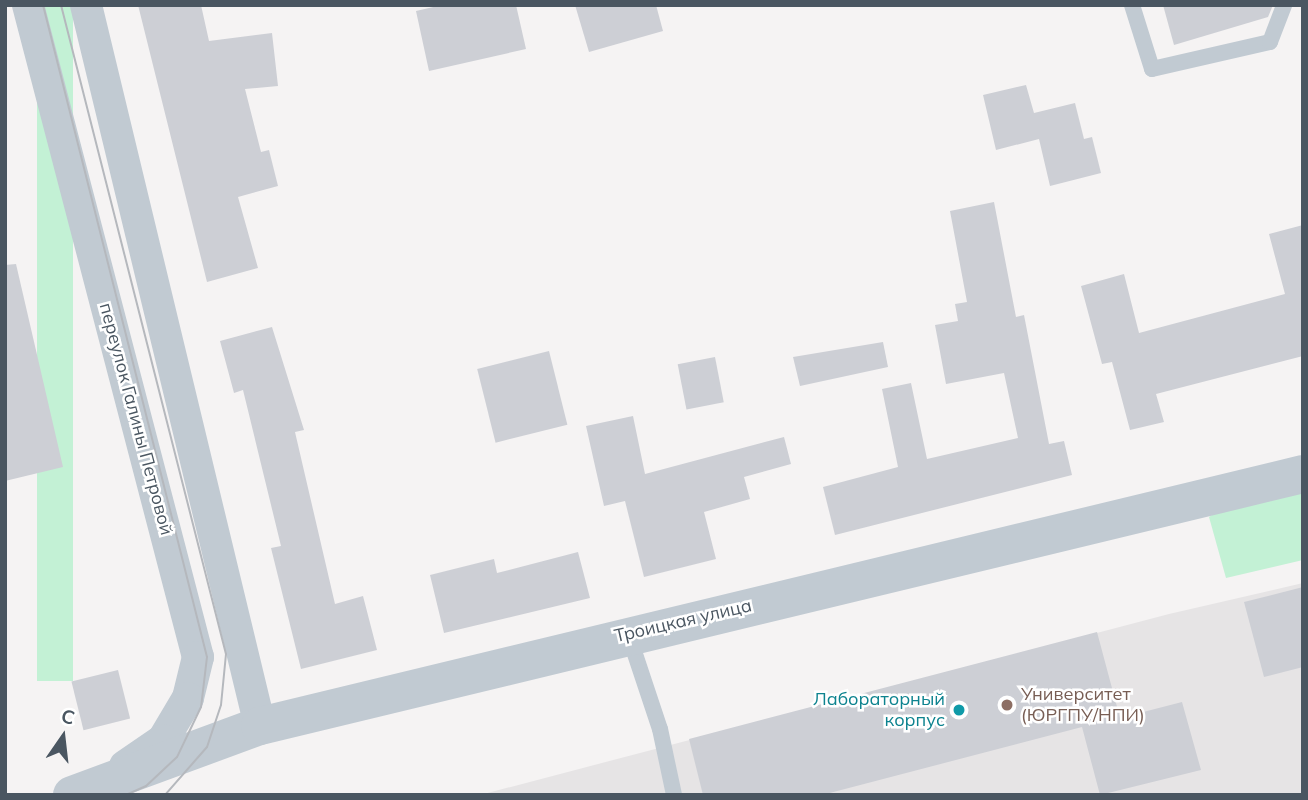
<!DOCTYPE html>
<meta charset="utf-8">
<style>
body{margin:0}
#map{position:relative;width:1308px;height:800px;overflow:hidden;background:#f5f3f3;font-family:Mulish,sans-serif}
div>[style]{position:absolute}
.education>*{inset:0;background:#e6e4e5}
.green>*{inset:0;background:#c3f1d5;transform-origin:0 0}
.building>*{inset:0;background:#cdcfd5;transform-origin:0 0}
.service>*{height:16px;margin:-8px;padding:0 8px;transform-origin:8px;border-radius:8px;background:#c1cad2}
.minor>*{height:32px;margin:-16px;padding:0 16px;transform-origin:16px;border-radius:16px;background:#c1cad2}
.tertiary>*{height:38px;margin:-19px;padding:0 19px;transform-origin:19px;border-radius:19px;background:#c1cad2}
.tram>*{height:2px;margin:-1px;padding:0 1px;transform-origin:1px;border-radius:1px;background:#b5b8bd}
.dots>*{width:19px;height:19px;translate:-50% -50%;box-sizing:border-box;border:4px solid #fff;border-radius:50%}
span{translate:-50% -50%;white-space:nowrap;text-align:center;line-height:1.15;-webkit-text-stroke:5px #fff;paint-order:stroke}
.street-label{font-size:18px;color:#4a5661}
.education-label{font-size:18px;color:#785e54}
.left{translate:0 -50%;text-align:left}
.culture-label{font-size:18px;color:#0d838f}
.right{translate:-100% -50%;text-align:right}
.frame{position:absolute;inset:0;border:7px solid #4a5661;pointer-events:none}
.north{position:absolute;left:28px;top:702px;width:70px;height:70px;-webkit-text-stroke:5px #fff;paint-order:stroke;rotate:14deg;font-size:19px;font-weight:700;line-height:28px;text-align:center;color:#4a5661}
.north::after{content:'';display:block;margin:auto;width:24px;height:32px;background:#4a5661;clip-path:polygon(50% 0,100% 100%,50% 72%,0 100%)}
</style>
<div id="map">
<div class="education">
<i style="clip-path:polygon(1303px 583px,1303px 795px,480px 795px,1169px 614px)"></i>
</div>
<div class="green">
<i style="left:37px;top:5px;width:36px;height:676px"></i>
<i style="clip-path:polygon(1303px 481px,1303px 560px,1226px 578px,1209px 517px,1241px 495px)"></i>
</div>
<div class="building">
<i style="clip-path:polygon(138px 5px,201px 5px,209px 41px,272px 33px,278px 86px,245px 89px,261px 152px,269px 150px,278px 186px,238px 197px,258px 268px,207px 282px)"></i>
<i style="clip-path:polygon(442px 5px,516px 5px,526px 49px,429px 71px,416px 11px)"></i>
<i style="clip-path:polygon(575px 5px,656px 5px,663px 31px,589px 52px)"></i>
<i style="clip-path:polygon(1163px 5px,1273px 5px,1268px 17px,1174px 45px)"></i>
<i style="clip-path:polygon(1026px 85px,1034px 113px,1075px 103px,1084px 139px,1092px 137px,1101px 173px,1050px 186px,1039px 139px,996px 150px,983px 95px)"></i>
<i style="clip-path:polygon(994px 202px,1016px 317px,1024px 315px,1049px 444px,1064px 441px,1072px 475px,835px 535px,823px 487px,898px 467px,882px 389px,911px 383px,927px 459px,1018px 438px,1004px 373px,946px 384px,935px 325px,958px 321px,955px 304px,967px 302px,950px 211px)"></i>
<i style="clip-path:polygon(1303px 225px,1303px 356px,1156px 394px,1164px 422px,1130px 430px,1112px 362px,1102px 364px,1081px 286px,1124px 274px,1139px 333px,1285px 294px,1269px 234px)"></i>
<i style="clip-path:polygon(16px 264px,63px 467px,5px 481px,5px 265px)"></i>
<i style="clip-path:polygon(272px 327px,304px 430px,295px 432px,335px 604px,363px 596px,377px 650px,301px 669px,271px 548px,281px 546px,243px 390px,234px 393px,220px 341px)"></i>
<i style="clip-path:polygon(883px 342px,888px 367px,800px 386px,793px 357px)"></i>
<i style="left:549px;top:351px;width:76px;height:74px;rotate:76deg"></i>
<i style="left:715px;top:357px;width:46px;height:38px;rotate:79deg"></i>
<i style="clip-path:polygon(633px 416px,645px 474px,784px 437px,791px 464px,744px 477px,750px 499px,704px 512px,716px 559px,644px 577px,625px 501px,604px 506px,586px 426px)"></i>
<i style="clip-path:polygon(578px 552px,590px 598px,444px 633px,430px 575px,494px 559px,497px 573px)"></i>
<i style="clip-path:polygon(1303px 587px,1303px 667px,1264px 677px,1244px 602px)"></i>
<i style="clip-path:polygon(1097px 632px,1120px 718px,1182px 702px,1201px 770px,1100px 795px,1082px 727px,822px 795px,703px 795px,689px 739px)"></i>
<i style="left:118px;top:670px;width:50px;height:48px;rotate:76deg"></i>
</div>
<div class="service">
<i style="left:1132px;top:5px;width:67px;rotate:72.6deg"></i>
<i style="left:1152px;top:69px;width:121px;rotate:-12.9deg"></i>
<i style="left:1270px;top:42px;width:40px;rotate:-69deg"></i>
<i style="left:629px;top:636px;width:98px;rotate:71.6deg"></i>
<i style="left:660px;top:729px;width:67px;rotate:78deg"></i>
</div>
<div class="minor">
<i style="left:28px;top:5px;width:674px;rotate:75.39deg"></i>
<i style="left:198px;top:657px;width:42px;rotate:103.7deg"></i>
<i style="left:188px;top:698px;width:49px;rotate:120.8deg"></i>
<i style="left:163px;top:740px;width:46px;rotate:145.6deg"></i>
<i style="left:86px;top:5px;width:742px;rotate:76.43deg"></i>
</div>
<div class="tertiary">
<i style="left:72px;top:795px;width:200px;rotate:-20.2deg"></i>
<i style="left:260px;top:726px;width:1073px;rotate:-13.58deg"></i>
</div>
<div class="tram">
<i style="left:43px;top:5px;width:672px;rotate:75.88deg"></i>
<i style="left:207px;top:657px;width:50px;rotate:96.8deg"></i>
<i style="left:201px;top:707px;width:55px;rotate:115.6deg"></i>
<i style="left:177px;top:757px;width:42px;rotate:136.9deg"></i>
<i style="left:146px;top:786px;width:22px;rotate:156deg"></i>
<i style="left:61px;top:5px;width:670px;rotate:75.74deg"></i>
<i style="left:226px;top:654px;width:51px;rotate:95.6deg"></i>
<i style="left:221px;top:705px;width:44px;rotate:108.4deg"></i>
<i style="left:207px;top:747px;width:64px;rotate:131.2deg"></i>
</div>
<div class="dots">
<i style="left:1007px;top:705px;background:#8d6e63"></i>
<i style="left:959px;top:710px;background:#0f9aa8"></i>
</div>
<div class="street-label">
<span style="left:136px;top:419px;rotate:75deg">переулок Галины Петровой</span>
<span style="left:683px;top:621px;rotate:-13deg">Троицкая улица</span>
</div>
<div class="education-label">
<span class="left" style="left:1021px;top:705px">Университет<br>(ЮРГПУ/НПИ)</span>
</div>
<div class="culture-label">
<span class="right" style="left:945px;top:710px">Лабораторный<br>корпус</span>
</div>
<div class="frame"></div>
<div class="north">С</div>
</div>
